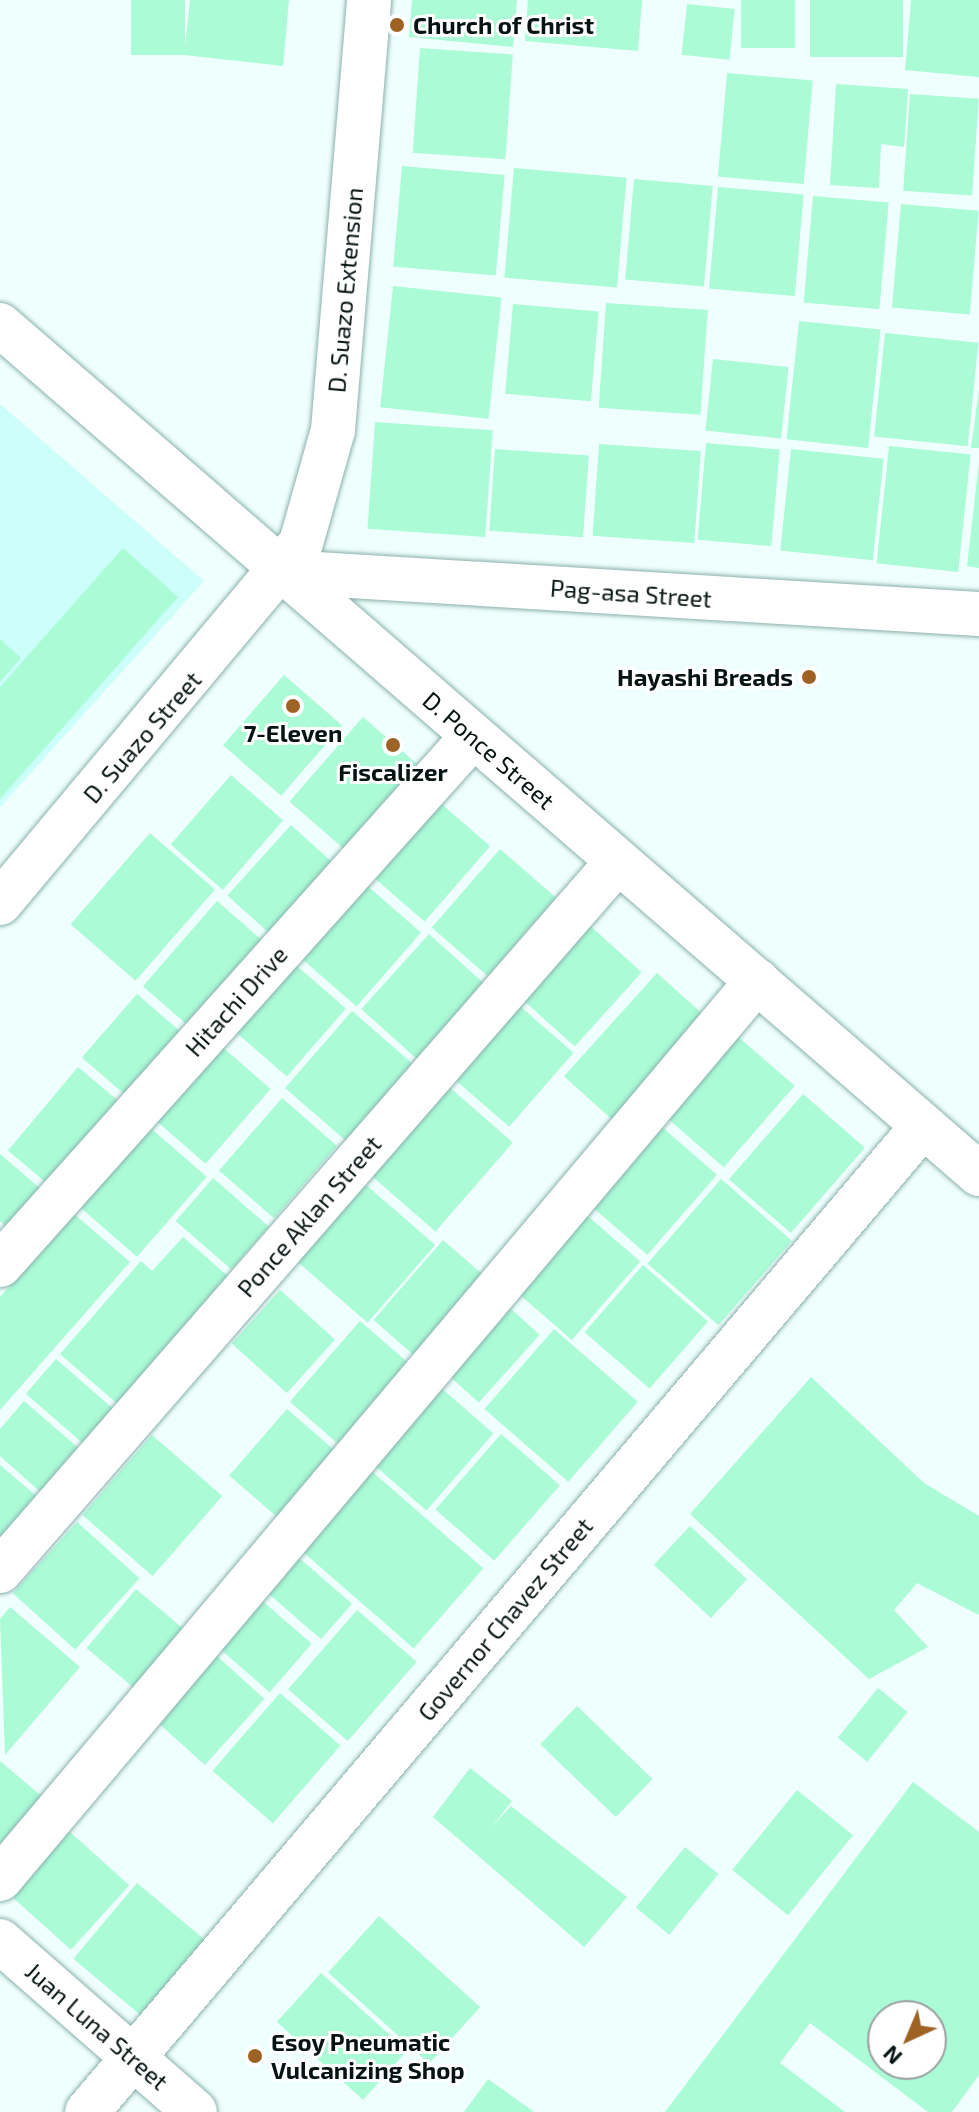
<!DOCTYPE html>
<style>
body{margin:0}
#map{position:relative;width:979px;height:2112px;overflow:hidden;background:#effffd;font-family:"Exo 2",sans-serif}
div>[style]{position:absolute}
.built>*{inset:0;background:#ccfffa}
.building>*{inset:0;background:#abfbd7;transform-origin:0 0}
.roads{filter:drop-shadow(0 0 2px #8ab0ad) drop-shadow(0 0 2px #8ab0ad)}
.minor>*{height:44px;margin:-22px;padding:0 22px;transform-origin:22px;border-radius:22px;background:#fff}
.dots>*{width:22px;height:22px;translate:-50% -50%;box-sizing:border-box;border:4px solid #fff;border-radius:50%}
span{translate:-50% -50%;white-space:nowrap;text-align:center;line-height:1.15;-webkit-text-stroke:6px #fff;paint-order:stroke}
.poi-label{font-size:24px;color:#051312;font-weight:700}
.left{translate:0 -50%;text-align:left}
.right{translate:-100% -50%;text-align:right}
.street-label{font-size:24px;color:#051312}
.north{position:absolute;left:867px;top:2000px;width:80px;height:80px;box-sizing:border-box;background:#fff;border:2px solid #9ba1a0;border-radius:50%;rotate:224deg;font-size:22px;font-weight:700;line-height:32px;text-align:center;color:#051312}
.north::after{content:'';display:block;margin:auto;width:28px;height:36px;background:#9e6224;clip-path:polygon(50% 0,100% 100%,50% 72%,0 100%)}
</style>
<div id="map">
<div class="built">
<i style="clip-path:polygon(0 404px,204px 581px,0 807px)"></i>
</div>
<div class="building">
<i style="left:131px;top:0;width:54px;height:55px"></i>
<i style="clip-path:polygon(190px 0,289px 0,283px 66px,184px 55px)"></i>
<i style="clip-path:polygon(412px 0,517px 0,513px 47px,409px 37px)"></i>
<i style="clip-path:polygon(528px 0,642px 0,638px 51px,525px 41px)"></i>
<i style="left:741px;top:0;width:54px;height:48px"></i>
<i style="left:810px;top:0;width:93px;height:57px"></i>
<i style="clip-path:polygon(911px 0,979px 0,979px 77px,905px 70px)"></i>
<i style="left:687px;top:4px;width:48px;height:51px;rotate:6deg"></i>
<i style="left:420px;top:48px;width:93px;height:105px;rotate:4deg"></i>
<i style="left:727px;top:73px;width:86px;height:104px;rotate:5deg"></i>
<i style="clip-path:polygon(836px 84px,908px 89px,904px 147px,881px 144px,879px 188px,830px 185px)"></i>
<i style="left:910px;top:94px;width:69px;height:97px;rotate:4deg"></i>
<i style="left:402px;top:166px;width:103px;height:101px;rotate:5deg"></i>
<i style="left:514px;top:168px;width:113px;height:110px;rotate:5deg"></i>
<i style="left:634px;top:179px;width:79px;height:101px;rotate:5deg"></i>
<i style="left:718px;top:187px;width:86px;height:102px;rotate:5deg"></i>
<i style="left:813px;top:196px;width:76px;height:107px;rotate:5deg"></i>
<i style="left:901px;top:204px;width:78px;height:104px;rotate:5deg"></i>
<i style="left:393px;top:286px;width:109px;height:122px;rotate:6deg"></i>
<i style="left:606px;top:303px;width:102px;height:105px;rotate:4deg"></i>
<i style="left:513px;top:304px;width:86px;height:90px;rotate:5deg"></i>
<i style="left:799px;top:321px;width:82px;height:119px;rotate:6deg"></i>
<i style="left:885px;top:333px;width:94px;height:104px;rotate:6deg"></i>
<i style="left:713px;top:359px;width:76px;height:72px;rotate:6deg"></i>
<i style="clip-path:polygon(979px 389px,979px 448px,971px 448px)"></i>
<i style="left:375px;top:422px;width:118px;height:107px;rotate:4deg"></i>
<i style="left:706px;top:443px;width:74px;height:97px;rotate:5deg"></i>
<i style="left:599px;top:444px;width:102px;height:92px;rotate:4deg"></i>
<i style="left:889px;top:446px;width:82px;height:118px;rotate:6deg"></i>
<i style="left:495px;top:449px;width:94px;height:82px;rotate:4deg"></i>
<i style="left:791px;top:449px;width:93px;height:102px;rotate:6deg"></i>
<i style="clip-path:polygon(979px 462px,979px 568px,967px 566px)"></i>
<i style="clip-path:polygon(123px 548px,178px 597px,0 799px,0 687px)"></i>
<i style="clip-path:polygon(0 639px,21px 658px,0 682px)"></i>
<i style="left:284px;top:675px;width:77px;height:93px;rotate:41deg"></i>
<i style="left:363px;top:717px;width:89px;height:112px;rotate:41deg"></i>
<i style="left:231px;top:775px;width:69px;height:92px;rotate:41deg"></i>
<i style="left:429px;top:793px;width:81px;height:100px;rotate:41deg"></i>
<i style="left:291px;top:825px;width:59px;height:95px;rotate:42deg"></i>
<i style="left:150px;top:833px;width:86px;height:121px;rotate:41deg"></i>
<i style="left:500px;top:849px;width:74px;height:104px;rotate:41deg"></i>
<i style="left:356px;top:876px;width:86px;height:98px;rotate:41deg"></i>
<i style="left:217px;top:901px;width:66px;height:113px;rotate:41deg"></i>
<i style="left:577px;top:914px;width:87px;height:100px;rotate:42deg"></i>
<i style="left:429px;top:934px;width:74px;height:101px;rotate:42deg"></i>
<i style="left:290px;top:960px;width:74px;height:90px;rotate:41deg"></i>
<i style="left:657px;top:973px;width:72px;height:139px;rotate:42deg"></i>
<i style="left:137px;top:994px;width:60px;height:84px;rotate:41deg"></i>
<i style="left:507px;top:995px;width:88px;height:98px;rotate:41deg"></i>
<i style="left:352px;top:1011px;width:81px;height:102px;rotate:41deg"></i>
<i style="left:735px;top:1034px;width:79px;height:108px;rotate:41deg"></i>
<i style="left:220px;top:1045px;width:67px;height:99px;rotate:41deg"></i>
<i style="left:78px;top:1067px;width:71px;height:109px;rotate:40deg"></i>
<i style="left:448px;top:1086px;width:86px;height:118px;rotate:41deg"></i>
<i style="left:803px;top:1094px;width:82px;height:113px;rotate:41deg"></i>
<i style="left:282px;top:1098px;width:73px;height:96px;rotate:41deg"></i>
<i style="left:655px;top:1121px;width:82px;height:106px;rotate:41deg"></i>
<i style="left:147px;top:1125px;width:79px;height:106px;rotate:41deg"></i>
<i style="clip-path:polygon(0 1154px,49px 1196px,16px 1235px,0 1221px)"></i>
<i style="left:213px;top:1178px;width:74px;height:57px;rotate:41deg"></i>
<i style="left:721px;top:1179px;width:94px;height:112px;rotate:41deg"></i>
<i style="left:365px;top:1184px;width:93px;height:103px;rotate:41deg"></i>
<i style="left:582px;top:1211px;width:77px;height:104px;rotate:41deg"></i>
<i style="clip-path:polygon(73px 1213px,130px 1262px,0 1410px,0 1297px)"></i>
<i style="clip-path:polygon(183px 1237px,228px 1276px,121px 1407px,60px 1354px,141px 1261px,152px 1271px)"></i>
<i style="left:443px;top:1240px;width:66px;height:106px;rotate:41deg"></i>
<i style="left:643px;top:1265px;width:86px;height:89px;rotate:41deg"></i>
<i style="left:280px;top:1290px;width:74px;height:72px;rotate:42deg"></i>
<i style="left:501px;top:1300px;width:52px;height:91px;rotate:42deg"></i>
<i style="left:360px;top:1321px;width:79px;height:107px;rotate:41deg"></i>
<i style="left:554px;top:1329px;width:111px;height:106px;rotate:41deg"></i>
<i style="left:56px;top:1359px;width:81px;height:46px;rotate:41deg"></i>
<i style="clip-path:polygon(811px 1377px,924px 1483px,979px 1516px,979px 1615px,917px 1583px,894px 1610px,928px 1647px,869px 1679px,690px 1514px)"></i>
<i style="left:433px;top:1381px;width:80px;height:102px;rotate:41deg"></i>
<i style="clip-path:polygon(24px 1401px,83px 1452px,45px 1496px,0 1456px,0 1429px)"></i>
<i style="left:287px;top:1409px;width:77px;height:88px;rotate:41deg"></i>
<i style="left:501px;top:1434px;width:78px;height:100px;rotate:41deg"></i>
<i style="left:152px;top:1435px;width:93px;height:106px;rotate:41deg"></i>
<i style="left:361px;top:1462px;width:162px;height:106px;rotate:41deg"></i>
<i style="clip-path:polygon(0 1465px,40px 1499px,0 1545px)"></i>
<i style="left:77px;top:1522px;width:84px;height:96px;rotate:42deg"></i>
<i style="left:690px;top:1526px;width:78px;height:53px;rotate:43deg"></i>
<i style="left:290px;top:1550px;width:82px;height:47px;rotate:41deg"></i>
<i style="left:136px;top:1589px;width:70px;height:77px;rotate:40deg"></i>
<i style="left:252px;top:1592px;width:79px;height:64px;rotate:41deg"></i>
<i style="clip-path:polygon(10px 1607px,80px 1667px,5px 1755px,0 1619px)"></i>
<i style="left:357px;top:1610px;width:79px;height:105px;rotate:41deg"></i>
<i style="left:208px;top:1648px;width:76px;height:89px;rotate:42deg"></i>
<i style="left:878px;top:1688px;width:38px;height:64px;rotate:39deg"></i>
<i style="left:280px;top:1693px;width:80px;height:103px;rotate:41deg"></i>
<i style="left:577px;top:1706px;width:105px;height:53px;rotate:44deg"></i>
<i style="clip-path:polygon(0 1761px,52px 1805px,0 1865px)"></i>
<i style="clip-path:polygon(470px 1768px,512px 1801px,491px 1828px,511px 1806px,627px 1897px,584px 1947px,433px 1817px)"></i>
<i style="clip-path:polygon(evenodd,913px 1782px,979px 1832px,979px 2075px,952px 2112px,928px 2112px,810px 2023px,780px 2063px,845px 2112px,665px 2112px,913px 1782px,883px 2016px,931px 2016px,931px 2064px,883px 2064px,883px 2016px)"></i>
<i style="left:797px;top:1790px;width:72px;height:103px;rotate:39deg"></i>
<i style="left:69px;top:1831px;width:81px;height:87px;rotate:42deg"></i>
<i style="left:685px;top:1847px;width:43px;height:78px;rotate:39deg"></i>
<i style="left:137px;top:1883px;width:93px;height:99px;rotate:40deg"></i>
<i style="left:379px;top:1916px;width:136px;height:76px;rotate:42deg"></i>
<i style="left:321px;top:1973px;width:116px;height:66px;rotate:42deg"></i>
<i style="clip-path:polygon(488px 2079px,534px 2112px,464px 2112px)"></i>
</div>
<div class="roads">
<div class="minor">
<i style="left:0;top:325px;width:1296px;rotate:40.93deg"></i>
<i style="left:284px;top:572px;width:696px;rotate:3.46deg"></i>
<i style="left:0;top:903px;width:469px;rotate:-50.1deg"></i>
<i style="left:301px;top:543px;width:117px;rotate:-74.2deg"></i>
<i style="left:333px;top:430px;width:432px;rotate:-85.2deg"></i>
<i style="left:0;top:1265px;width:710px;rotate:-48.2deg"></i>
<i style="left:0;top:1571px;width:941px;rotate:-48.96deg"></i>
<i style="left:0;top:1879px;width:1175px;rotate:-49.87deg"></i>
<i style="left:0;top:1941px;width:259px;rotate:41.2deg"></i>
<i style="left:87px;top:2112px;width:1293px;rotate:-49.71deg"></i>
</div>
</div>
<div class="dots">
<i style="left:397px;top:25px;background:#9e6224"></i>
<i style="left:809px;top:677px;background:#9e6224"></i>
<i style="left:293px;top:706px;background:#9e6224"></i>
<i style="left:393px;top:745px;background:#9e6224"></i>
<i style="left:255px;top:2056px;background:#9e6224"></i>
</div>
<div class="poi-label">
<span class="left" style="left:413px;top:25px">Church of Christ</span>
<span class="right" style="left:793px;top:677px">Hayashi Breads</span>
<span style="left:293px;top:733px">7-Eleven</span>
<span style="left:393px;top:772px">Fiscalizer</span>
<span class="left" style="left:271px;top:2056px">Esoy Pneumatic<br>Vulcanizing Shop</span>
</div>
<div class="street-label">
<span style="left:345px;top:290px;rotate:-85deg">D. Suazo Extension</span>
<span style="left:631px;top:593px;rotate:4deg">Pag-asa Street</span>
<span style="left:142px;top:737px;rotate:-49deg">D. Suazo Street</span>
<span style="left:489px;top:750px;rotate:41deg">D. Ponce Street</span>
<span style="left:236px;top:1001px;rotate:-48deg">Hitachi Drive</span>
<span style="left:309px;top:1216px;rotate:-49deg">Ponce Aklan Street</span>
<span style="left:505px;top:1619px;rotate:-50deg">Governor Chavez Street</span>
<span style="left:97px;top:2026px;rotate:41deg">Juan Luna Street</span>
</div>
<div class="north">N</div>
</div>
